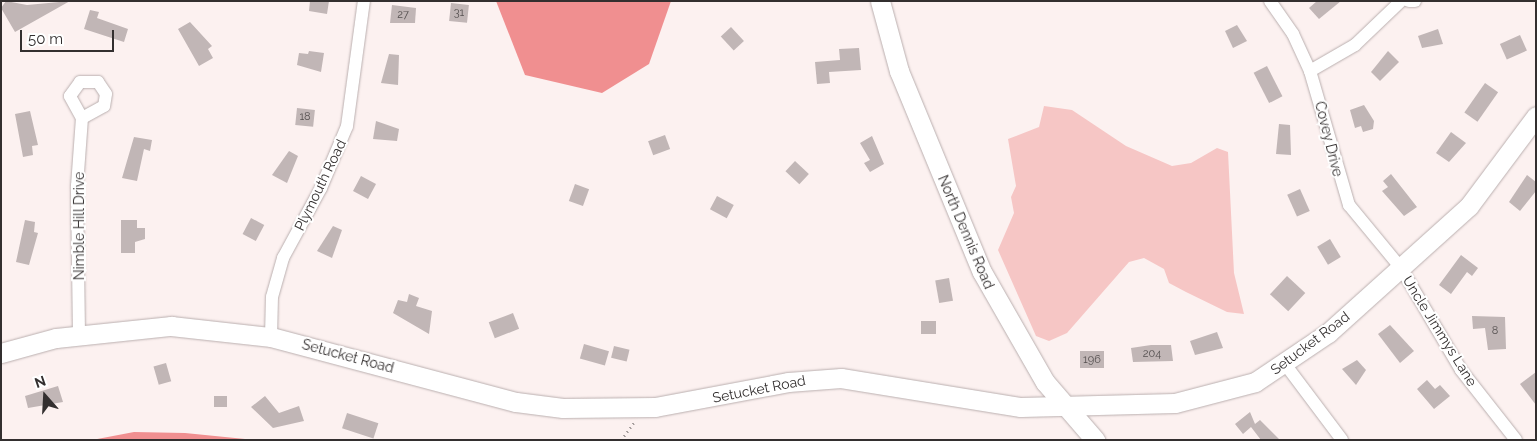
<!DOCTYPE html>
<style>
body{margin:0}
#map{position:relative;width:1537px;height:441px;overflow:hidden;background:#fcf1f0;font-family:Raleway,sans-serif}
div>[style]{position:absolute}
.green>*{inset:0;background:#f6c6c5}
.forest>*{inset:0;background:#f08f90}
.building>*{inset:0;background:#c1b6b6;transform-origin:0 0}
.path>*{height:2.5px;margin-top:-1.25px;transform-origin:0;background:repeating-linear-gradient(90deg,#a79f9e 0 1px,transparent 0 5px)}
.roads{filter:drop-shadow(0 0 1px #baafaf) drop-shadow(0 0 1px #baafaf)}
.street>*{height:12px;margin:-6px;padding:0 6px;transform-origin:6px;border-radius:6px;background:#fff}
.secondary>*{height:19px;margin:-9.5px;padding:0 9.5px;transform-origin:9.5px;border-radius:9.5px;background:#fff}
span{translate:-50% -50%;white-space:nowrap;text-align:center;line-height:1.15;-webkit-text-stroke:4px #fff;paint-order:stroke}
.number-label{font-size:11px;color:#565151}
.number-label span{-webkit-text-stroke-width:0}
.street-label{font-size:14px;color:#332f2f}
.frame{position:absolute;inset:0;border:2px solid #332f2f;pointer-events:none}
.north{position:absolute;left:20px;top:371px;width:50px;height:50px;-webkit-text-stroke:4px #fff;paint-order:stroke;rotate:341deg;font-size:14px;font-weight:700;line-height:20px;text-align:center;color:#332f2f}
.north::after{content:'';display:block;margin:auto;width:18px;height:22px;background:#332f2f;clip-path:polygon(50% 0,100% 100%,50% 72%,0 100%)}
.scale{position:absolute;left:20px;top:30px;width:94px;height:22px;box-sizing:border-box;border:2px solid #332f2f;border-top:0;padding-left:6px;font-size:15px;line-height:18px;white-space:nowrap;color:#332f2f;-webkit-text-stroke:4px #fff;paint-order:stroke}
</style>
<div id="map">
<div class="green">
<i style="clip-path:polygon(1044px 106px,1072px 110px,1126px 146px,1172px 166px,1191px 163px,1217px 148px,1228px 152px,1234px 273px,1244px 314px,1227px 312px,1186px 292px,1169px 283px,1164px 269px,1144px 258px,1129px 262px,1067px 333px,1049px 341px,1036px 336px,998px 250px,1014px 213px,1011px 197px,1016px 186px,1008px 139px,1039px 127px)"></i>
</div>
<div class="forest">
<i style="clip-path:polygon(496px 1px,671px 1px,649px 64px,602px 93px,525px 75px)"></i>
<i style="clip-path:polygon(134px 432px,185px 433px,255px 440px,92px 440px)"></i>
</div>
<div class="building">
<i style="clip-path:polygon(6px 1px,27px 5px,70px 1px,15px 32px,1px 8px)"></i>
<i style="clip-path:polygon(310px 1px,329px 1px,327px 14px,309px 11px)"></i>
<i style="clip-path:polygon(1317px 1px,1341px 1px,1319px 19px,1309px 8px)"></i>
<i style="left:451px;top:3px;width:18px;height:18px;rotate:6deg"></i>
<i style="clip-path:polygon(392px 5px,416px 8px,415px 23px,390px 23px)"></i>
<i style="clip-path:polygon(90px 10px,99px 12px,97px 18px,128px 29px,124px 42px,84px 29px)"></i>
<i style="clip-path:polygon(190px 22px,212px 46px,208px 49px,213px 58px,199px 66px,178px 29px)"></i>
<i style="clip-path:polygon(1237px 25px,1247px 41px,1233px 48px,1225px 31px)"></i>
<i style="left:731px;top:27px;width:19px;height:14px;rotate:47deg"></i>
<i style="clip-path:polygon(1438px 29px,1443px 44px,1422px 48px,1418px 36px)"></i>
<i style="left:1520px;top:35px;width:17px;height:22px;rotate:66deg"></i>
<i style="clip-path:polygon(859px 48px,861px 70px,829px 72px,830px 83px,817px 84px,815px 62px,840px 60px,839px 49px)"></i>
<i style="clip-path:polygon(309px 51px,324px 53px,321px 72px,297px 65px,299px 53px,308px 54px)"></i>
<i style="clip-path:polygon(1388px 51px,1399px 62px,1380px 81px,1371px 72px)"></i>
<i style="clip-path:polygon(389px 54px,399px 55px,398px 85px,381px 83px)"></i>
<i style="left:1267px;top:66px;width:34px;height:15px;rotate:63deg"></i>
<i style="left:1485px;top:83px;width:16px;height:36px;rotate:35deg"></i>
<i style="clip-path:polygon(1364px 105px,1374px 121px,1373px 129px,1363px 132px,1361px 126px,1355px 128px,1350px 110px)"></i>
<i style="left:297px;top:108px;width:18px;height:17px;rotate:6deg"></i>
<i style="clip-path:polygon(30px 111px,38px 145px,32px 146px,33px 155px,23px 157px,15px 114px)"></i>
<i style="clip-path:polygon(376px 121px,399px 129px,397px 141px,373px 139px)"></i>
<i style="clip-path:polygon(1279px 124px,1290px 125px,1291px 155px,1276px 154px)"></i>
<i style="clip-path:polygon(1451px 132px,1466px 143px,1449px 162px,1436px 153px)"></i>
<i style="left:665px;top:135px;width:15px;height:18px;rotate:70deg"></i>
<i style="clip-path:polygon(872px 136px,884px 164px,870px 172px,864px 163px,870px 160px,860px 143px)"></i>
<i style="clip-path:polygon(134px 137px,152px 140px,150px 151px,144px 149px,137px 181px,122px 178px)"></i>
<i style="clip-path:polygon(289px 151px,298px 156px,287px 183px,272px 175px)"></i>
<i style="left:795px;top:161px;width:19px;height:14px;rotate:43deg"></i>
<i style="clip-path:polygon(1391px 174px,1417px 207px,1404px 216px,1382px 191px,1388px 187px,1383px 181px)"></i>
<i style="clip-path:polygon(1527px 175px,1536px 182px,1536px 191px,1520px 211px,1509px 202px)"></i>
<i style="left:361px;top:176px;width:17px;height:17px;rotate:28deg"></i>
<i style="left:575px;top:184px;width:15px;height:18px;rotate:20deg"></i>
<i style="left:1300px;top:189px;width:24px;height:14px;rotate:66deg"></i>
<i style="left:717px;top:196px;width:19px;height:15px;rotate:28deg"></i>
<i style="left:251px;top:218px;width:15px;height:18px;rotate:28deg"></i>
<i style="clip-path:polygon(25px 220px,35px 222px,34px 232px,38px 233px,29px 265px,16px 262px)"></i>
<i style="clip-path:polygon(121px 220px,137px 220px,137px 228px,145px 228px,145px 239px,135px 242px,135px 253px,121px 253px)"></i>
<i style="clip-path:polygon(333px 226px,342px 230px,332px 258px,317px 251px)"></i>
<i style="left:1330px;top:239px;width:21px;height:15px;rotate:59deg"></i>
<i style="clip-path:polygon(1461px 255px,1478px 268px,1472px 276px,1467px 272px,1451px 294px,1439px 285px)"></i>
<i style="left:1287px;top:276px;width:25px;height:25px;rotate:43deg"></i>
<i style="left:949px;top:278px;width:23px;height:14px;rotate:80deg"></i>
<i style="clip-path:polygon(409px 294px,419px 298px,416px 306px,432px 311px,429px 334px,393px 313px,398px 300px,407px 302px)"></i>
<i style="left:513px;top:313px;width:17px;height:26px;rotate:69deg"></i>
<i style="clip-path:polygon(1472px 316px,1505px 317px,1506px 349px,1488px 350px,1485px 328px,1473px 329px)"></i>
<i style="left:936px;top:321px;width:13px;height:15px;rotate:90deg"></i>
<i style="clip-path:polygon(1390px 325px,1414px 351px,1400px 363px,1378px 334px)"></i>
<i style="clip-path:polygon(1217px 332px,1223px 348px,1195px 355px,1190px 341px)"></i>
<i style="left:584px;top:344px;width:26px;height:15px;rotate:16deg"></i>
<i style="clip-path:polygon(1151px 345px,1171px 345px,1173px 361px,1133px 362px,1131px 348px)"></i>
<i style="left:614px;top:346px;width:16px;height:12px;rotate:14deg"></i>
<i style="left:1104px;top:351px;width:17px;height:24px;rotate:90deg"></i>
<i style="clip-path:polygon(1357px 360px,1366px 370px,1356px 385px,1342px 369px)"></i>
<i style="left:166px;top:363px;width:19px;height:13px;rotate:74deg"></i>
<i style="clip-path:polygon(1536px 372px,1536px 405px,1520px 384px)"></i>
<i style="clip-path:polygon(1427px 380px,1435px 389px,1440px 385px,1450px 396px,1434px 409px,1417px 389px)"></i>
<i style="clip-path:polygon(58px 386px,63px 402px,28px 408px,25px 396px)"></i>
<i style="left:227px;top:396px;width:11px;height:13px;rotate:90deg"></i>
<i style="clip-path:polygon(265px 396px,279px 413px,299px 406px,304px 421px,273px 428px,251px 407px)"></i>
<i style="clip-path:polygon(1250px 412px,1255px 424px,1260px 420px,1280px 440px,1261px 440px,1251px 427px,1243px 434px,1235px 424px)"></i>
<i style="left:347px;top:413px;width:33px;height:16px;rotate:18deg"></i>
</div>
<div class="path">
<i style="left:621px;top:440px;width:24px;rotate:-54deg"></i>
</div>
<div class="roads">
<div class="street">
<i style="left:1270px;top:1px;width:40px;rotate:55.1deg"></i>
<i style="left:1293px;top:34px;width:41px;rotate:65.3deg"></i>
<i style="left:1310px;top:71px;width:140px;rotate:73.8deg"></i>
<i style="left:1349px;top:205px;width:82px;rotate:50.5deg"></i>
<i style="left:1401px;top:268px;width:118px;rotate:59.5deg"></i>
<i style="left:1461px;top:370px;width:89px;rotate:51.8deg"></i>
<i style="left:1409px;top:1px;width:6px"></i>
<i style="left:1310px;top:71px;width:52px;rotate:-30deg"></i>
<i style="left:1355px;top:45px;width:64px;rotate:-43.7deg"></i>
<i style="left:79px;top:335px;width:149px;rotate:-90.8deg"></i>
<i style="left:77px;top:186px;width:68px;rotate:-85.8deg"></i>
<i style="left:82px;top:118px;width:25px;rotate:-119deg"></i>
<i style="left:70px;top:96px;width:17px;rotate:-54deg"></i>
<i style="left:80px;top:82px;width:18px"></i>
<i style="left:98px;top:82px;width:14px;rotate:56deg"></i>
<i style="left:106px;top:94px;width:12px;rotate:99deg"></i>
<i style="left:104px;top:106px;width:25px;rotate:151deg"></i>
<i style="left:271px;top:337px;width:40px;rotate:-88.6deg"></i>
<i style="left:272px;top:297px;width:41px;rotate:-74.2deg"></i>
<i style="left:283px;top:258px;width:80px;rotate:-61.5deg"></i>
<i style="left:321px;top:188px;width:67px;rotate:-67.2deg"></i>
<i style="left:347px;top:126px;width:126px;rotate:-82.3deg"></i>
<i style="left:1285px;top:364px;width:95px;rotate:53.1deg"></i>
</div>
<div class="secondary">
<i style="left:880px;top:1px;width:73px;rotate:74.8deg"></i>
<i style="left:899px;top:71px;width:217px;rotate:67.6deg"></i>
<i style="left:982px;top:272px;width:127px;rotate:60.2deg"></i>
<i style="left:1045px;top:382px;width:77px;rotate:49.2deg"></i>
<i style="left:1px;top:353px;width:57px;rotate:-15.3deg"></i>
<i style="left:56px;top:338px;width:116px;rotate:-6deg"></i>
<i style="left:171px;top:326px;width:101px;rotate:6.3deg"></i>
<i style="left:271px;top:337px;width:253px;rotate:14.9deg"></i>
<i style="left:516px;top:402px;width:47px;rotate:7.3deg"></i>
<i style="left:563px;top:408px;width:92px;rotate:-0.6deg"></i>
<i style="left:655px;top:407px;width:135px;rotate:-10.6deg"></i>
<i style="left:788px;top:382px;width:53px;rotate:-4.3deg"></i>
<i style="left:841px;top:378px;width:182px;rotate:9.2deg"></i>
<i style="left:1021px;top:407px;width:154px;rotate:-1.5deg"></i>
<i style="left:1175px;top:403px;width:83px;rotate:-14.7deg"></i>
<i style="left:1255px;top:382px;width:88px;rotate:-33.9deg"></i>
<i style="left:1328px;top:333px;width:190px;rotate:-42deg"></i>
<i style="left:1469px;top:206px;width:112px;rotate:-53.3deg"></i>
</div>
</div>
<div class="number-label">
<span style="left:459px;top:13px">31</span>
<span style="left:403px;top:15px">27</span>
<span style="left:305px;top:117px">18</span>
<span style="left:1495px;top:331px">8</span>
<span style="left:1152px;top:354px">204</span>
<span style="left:1092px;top:360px">196</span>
</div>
<div class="street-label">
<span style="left:1329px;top:139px;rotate:76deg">Covey Drive</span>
<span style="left:320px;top:185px;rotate:-64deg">Plymouth Road</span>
<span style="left:79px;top:226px;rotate:-90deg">Nimble Hill Drive</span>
<span style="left:966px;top:232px;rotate:67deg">North Dennis Road</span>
<span style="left:1440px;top:331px;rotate:58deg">Uncle Jimmys Lane</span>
<span style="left:1310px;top:343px;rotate:-37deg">Setucket Road</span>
<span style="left:348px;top:356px;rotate:15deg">Setucket Road</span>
<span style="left:759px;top:389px;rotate:-11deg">Setucket Road</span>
</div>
<div class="frame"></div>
<div class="north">N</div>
<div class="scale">50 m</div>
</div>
